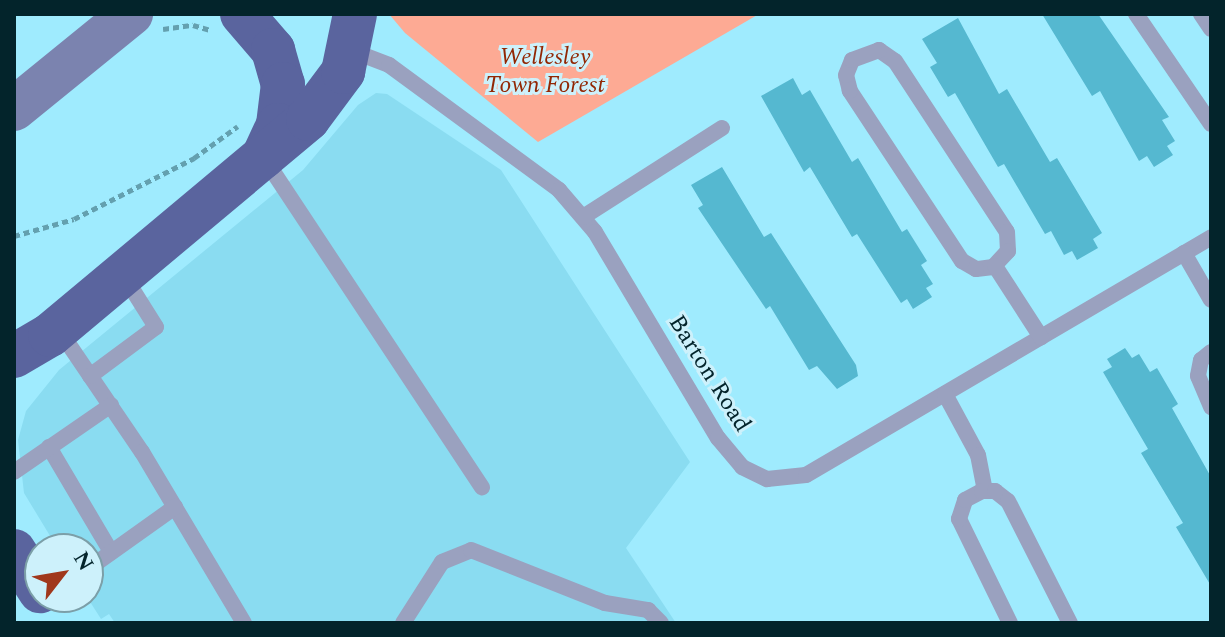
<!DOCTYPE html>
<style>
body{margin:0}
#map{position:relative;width:1225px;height:637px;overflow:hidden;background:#9febfe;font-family:Spectral,serif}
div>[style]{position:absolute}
.built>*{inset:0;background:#8adcf1}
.green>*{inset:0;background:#fdaa94}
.building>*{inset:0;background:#55b8d0}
.path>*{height:5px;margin-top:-2.5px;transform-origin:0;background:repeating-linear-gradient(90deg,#64a0af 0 6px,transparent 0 10px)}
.service>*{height:16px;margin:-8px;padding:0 8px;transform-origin:8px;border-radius:8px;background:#9aa1bf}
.secondary>*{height:44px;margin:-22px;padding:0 22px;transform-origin:22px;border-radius:22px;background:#7b83af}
.trunk>*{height:44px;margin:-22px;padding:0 22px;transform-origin:22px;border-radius:22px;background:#5a649e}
span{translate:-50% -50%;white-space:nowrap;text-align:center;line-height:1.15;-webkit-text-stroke:6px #cdf1fb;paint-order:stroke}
.park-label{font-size:24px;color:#922704;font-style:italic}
.street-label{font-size:24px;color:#03242b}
.frame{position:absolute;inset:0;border:16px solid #03242b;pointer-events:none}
.north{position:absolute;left:24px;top:533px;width:80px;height:80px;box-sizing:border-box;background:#cdf1fb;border:2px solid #7c9fa8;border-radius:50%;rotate:59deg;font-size:22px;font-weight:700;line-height:32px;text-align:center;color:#03242b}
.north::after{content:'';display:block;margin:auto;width:28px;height:36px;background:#a0381c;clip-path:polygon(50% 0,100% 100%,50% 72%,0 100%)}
</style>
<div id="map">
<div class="built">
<i style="clip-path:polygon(376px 93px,387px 94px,501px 170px,690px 462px,626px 548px,676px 623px,115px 623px,109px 614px,101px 619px,87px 597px,88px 549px,58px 549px,24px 493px,18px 440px,26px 411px,59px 370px,303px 170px,358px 105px)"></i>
</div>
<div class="green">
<i style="clip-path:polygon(389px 14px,759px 14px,538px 142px,405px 33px)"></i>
</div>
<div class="building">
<i style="clip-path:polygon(1042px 14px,1098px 14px,1169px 117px,1162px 120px,1175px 141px,1167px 146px,1173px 155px,1154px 167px,1147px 156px,1139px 161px,1100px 91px,1092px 96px)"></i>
<i style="clip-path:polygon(958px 18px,999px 94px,1007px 89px,1050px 162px,1057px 158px,1102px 233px,1093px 239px,1098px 248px,1077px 260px,1072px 251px,1064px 255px,1051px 231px,1045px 234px,1004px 164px,998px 167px,955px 93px,948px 97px,930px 67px,937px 63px,922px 39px)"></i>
<i style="clip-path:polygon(793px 78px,802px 95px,810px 90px,852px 162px,858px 158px,902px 232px,907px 229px,927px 261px,921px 265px,933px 284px,926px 288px,932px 297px,913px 309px,907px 299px,901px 303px,857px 234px,852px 237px,810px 167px,804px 172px,761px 96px)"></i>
<i style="clip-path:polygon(722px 167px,764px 237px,771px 233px,856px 365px,858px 376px,837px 389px,817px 366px,809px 370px,770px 306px,766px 309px,698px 208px,703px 205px,691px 185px)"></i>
<i style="clip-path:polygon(1125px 348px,1132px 358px,1139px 354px,1150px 372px,1157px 368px,1178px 404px,1172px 408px,1211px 477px,1211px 586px,1176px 527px,1183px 523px,1141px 453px,1148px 449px,1103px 372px,1112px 367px,1107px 359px)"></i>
</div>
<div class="path">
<i style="left:163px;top:29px;width:30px;rotate:-8deg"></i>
<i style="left:193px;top:25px;width:19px;rotate:16deg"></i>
<i style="left:14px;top:236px;width:62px;rotate:-15.8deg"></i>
<i style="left:74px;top:219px;width:135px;rotate:-26.9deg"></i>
<i style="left:194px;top:158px;width:54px;rotate:-36deg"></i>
</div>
<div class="service">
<i style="left:1136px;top:14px;width:133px;rotate:55.7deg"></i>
<i style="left:1201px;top:14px;width:18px;rotate:56deg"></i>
<i style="left:350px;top:50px;width:42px;rotate:21deg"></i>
<i style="left:389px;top:65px;width:211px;rotate:36.3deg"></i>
<i style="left:559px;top:190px;width:55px;rotate:49.4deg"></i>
<i style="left:595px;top:232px;width:240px;rotate:59.2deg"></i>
<i style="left:718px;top:438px;width:38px;rotate:50deg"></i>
<i style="left:742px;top:467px;width:28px;rotate:26deg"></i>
<i style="left:767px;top:479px;width:39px;rotate:-6deg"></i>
<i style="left:806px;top:475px;width:470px;rotate:-30.4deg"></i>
<i style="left:879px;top:50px;width:19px;rotate:35deg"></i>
<i style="left:895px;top:61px;width:204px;rotate:56.8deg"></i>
<i style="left:1007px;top:232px;width:19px;rotate:87deg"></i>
<i style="left:1008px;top:251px;width:22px;rotate:133deg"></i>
<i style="left:993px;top:267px;width:17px;rotate:173deg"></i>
<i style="left:976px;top:269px;width:16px;rotate:-150deg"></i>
<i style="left:962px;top:261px;width:204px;rotate:-123.4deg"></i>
<i style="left:850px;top:91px;width:16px;rotate:-104deg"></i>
<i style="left:846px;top:75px;width:16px;rotate:-68deg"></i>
<i style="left:852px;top:60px;width:29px;rotate:-20deg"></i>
<i style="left:264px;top:158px;width:395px;rotate:56.5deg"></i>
<i style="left:583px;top:217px;width:165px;rotate:-32.6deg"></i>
<i style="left:1184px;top:253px;width:54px;rotate:60.1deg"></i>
<i style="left:995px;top:266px;width:85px;rotate:57.1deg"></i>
<i style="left:59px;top:330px;width:148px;rotate:55.8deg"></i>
<i style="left:142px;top:452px;width:199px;rotate:59.2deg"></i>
<i style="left:1211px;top:352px;width:13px;rotate:141deg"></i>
<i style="left:1201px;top:360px;width:16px;rotate:101deg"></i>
<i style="left:1198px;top:376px;width:34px;rotate:67deg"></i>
<i style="left:90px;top:376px;width:82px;rotate:-36.6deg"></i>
<i style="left:156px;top:327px;width:60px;rotate:-122.1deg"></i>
<i style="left:945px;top:394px;width:69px;rotate:61.6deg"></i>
<i style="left:978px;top:455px;width:36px;rotate:79deg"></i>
<i style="left:49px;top:447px;width:122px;rotate:59.4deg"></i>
<i style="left:14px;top:472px;width:118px;rotate:-34.6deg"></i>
<i style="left:88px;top:569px;width:107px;rotate:-35.5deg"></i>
<i style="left:403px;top:623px;width:72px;rotate:-57.4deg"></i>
<i style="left:442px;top:562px;width:31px;rotate:-22deg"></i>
<i style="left:471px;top:550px;width:144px;rotate:21.6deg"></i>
<i style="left:605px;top:603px;width:44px;rotate:9.2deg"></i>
<i style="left:648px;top:610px;width:18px;rotate:45deg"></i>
<i style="left:1010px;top:623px;width:116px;rotate:-116.1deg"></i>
<i style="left:959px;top:519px;width:20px;rotate:-72deg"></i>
<i style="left:965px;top:500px;width:19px;rotate:-28deg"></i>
<i style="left:982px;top:491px;width:13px"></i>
<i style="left:995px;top:491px;width:16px;rotate:38deg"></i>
<i style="left:1008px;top:501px;width:137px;rotate:63.1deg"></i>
</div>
<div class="secondary">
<i style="left:14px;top:109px;width:151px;rotate:-39.1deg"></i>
</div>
<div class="trunk">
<i style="left:242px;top:14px;width:48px;rotate:49.3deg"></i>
<i style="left:273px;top:50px;width:35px;rotate:74deg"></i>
<i style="left:283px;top:84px;width:41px;rotate:97deg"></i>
<i style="left:278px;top:125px;width:35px;rotate:115deg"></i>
<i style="left:14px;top:356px;width:42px;rotate:-30.3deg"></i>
<i style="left:50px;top:335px;width:336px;rotate:-39.9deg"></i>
<i style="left:308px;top:119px;width:59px;rotate:-53.3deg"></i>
<i style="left:343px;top:72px;width:59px;rotate:-78.3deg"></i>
<i style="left:14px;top:551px;width:48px;rotate:57deg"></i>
</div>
<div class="park-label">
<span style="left:545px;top:72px">Wellesley<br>Town Forest</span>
</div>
<div class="street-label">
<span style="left:709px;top:374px;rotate:58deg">Barton Road</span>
</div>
<div class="frame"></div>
<div class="north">N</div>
</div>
